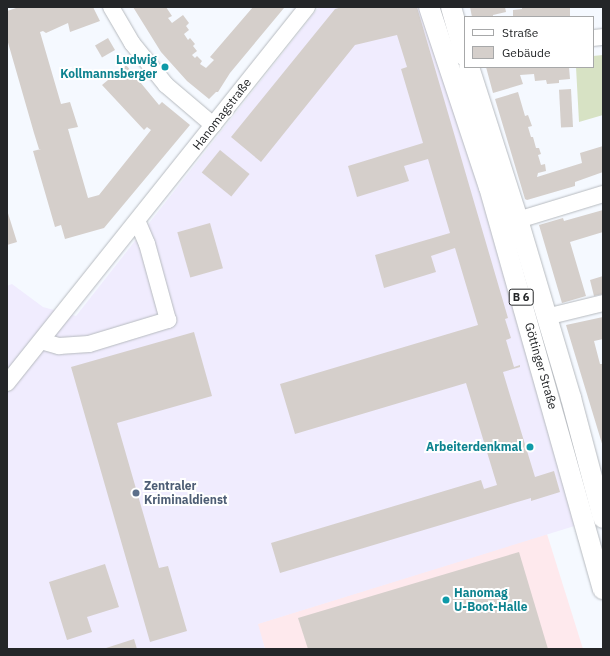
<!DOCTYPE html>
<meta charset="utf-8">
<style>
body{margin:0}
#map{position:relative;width:610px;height:656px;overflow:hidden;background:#f5f9ff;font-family:"IBM Plex Sans",sans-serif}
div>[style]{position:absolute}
.commercial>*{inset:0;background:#fee9ed}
.industrial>*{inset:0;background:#f0ecfe}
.green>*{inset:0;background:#d7e2c4}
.building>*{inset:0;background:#d5cfcb;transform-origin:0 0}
.roads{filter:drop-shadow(0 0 1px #b6babf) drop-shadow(0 0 1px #b6babf)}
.minor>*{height:16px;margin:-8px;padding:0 8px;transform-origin:8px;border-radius:8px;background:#fff}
.major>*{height:20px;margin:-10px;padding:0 10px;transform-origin:10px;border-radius:10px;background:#fff}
.dots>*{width:11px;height:11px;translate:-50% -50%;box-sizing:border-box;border:2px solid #fff;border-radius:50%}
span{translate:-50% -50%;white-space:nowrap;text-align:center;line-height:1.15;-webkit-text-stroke:4px #fff;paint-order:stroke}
.shield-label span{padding:1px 3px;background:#fff;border:1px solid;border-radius:3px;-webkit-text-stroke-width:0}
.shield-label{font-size:11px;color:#242628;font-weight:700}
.culture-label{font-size:12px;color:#0d838f;font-weight:700}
.right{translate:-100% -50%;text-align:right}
.left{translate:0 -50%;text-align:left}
.street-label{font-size:12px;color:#242628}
.service-label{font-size:12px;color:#4e5e75;font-weight:700}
.frame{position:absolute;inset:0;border:8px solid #242628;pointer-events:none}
.legend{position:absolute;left:464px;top:16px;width:130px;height:52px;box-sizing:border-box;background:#fff;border:1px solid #a7a8a9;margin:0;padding:5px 7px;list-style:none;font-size:12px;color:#242628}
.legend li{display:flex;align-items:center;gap:8px;height:20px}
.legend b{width:20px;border:1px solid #a7a8a9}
</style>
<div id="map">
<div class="commercial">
<i style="clip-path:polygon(547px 534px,583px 649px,265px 649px,257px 624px)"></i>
</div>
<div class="industrial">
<i style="clip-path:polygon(322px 7px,421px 7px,524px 330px,581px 524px,258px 624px,265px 649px,7px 649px,7px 286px,12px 284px,43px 307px,76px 316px,318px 8px)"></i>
</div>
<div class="green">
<i style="clip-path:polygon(603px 55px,603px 115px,579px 122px,576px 67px,593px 67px,593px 56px)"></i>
</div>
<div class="building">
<i style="clip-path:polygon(19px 7px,93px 7px,100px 21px,70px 32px,68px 23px,46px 33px,43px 31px,40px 32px,61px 104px,70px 102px,78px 127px,68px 129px,88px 198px,99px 195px,151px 130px,147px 127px,144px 130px,102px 85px,126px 65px,159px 105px,162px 102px,190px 125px,104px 228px,65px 239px,61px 225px,55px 227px,33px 151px,41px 149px,39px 149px,34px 133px,7px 39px,7px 11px)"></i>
<i style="clip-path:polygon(133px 7px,166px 7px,172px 16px,168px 18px,172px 23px,183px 15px,189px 23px,186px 26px,189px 30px,184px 34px,188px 40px,190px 38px,195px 44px,193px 46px,197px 51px,192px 55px,195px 58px,197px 56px,202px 61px,200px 64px,206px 68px,214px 60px,210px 57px,253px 7px,284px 8px,230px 73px,218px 92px,216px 92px,209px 99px,187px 81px,161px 52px)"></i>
<i style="clip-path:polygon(342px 7px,417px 7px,508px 318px,505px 319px,511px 338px,506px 340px,514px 367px,520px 365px,520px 367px,503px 372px,509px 392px,535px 477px,554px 471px,560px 492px,531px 501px,531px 498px,280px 573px,271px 543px,481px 480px,484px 489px,497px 485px,466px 383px,295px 434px,280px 384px,478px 325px,455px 248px,431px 256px,436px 272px,384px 288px,375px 255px,450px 233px,428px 159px,404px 166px,409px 181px,357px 197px,348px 166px,423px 143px,401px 69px,407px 67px,397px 35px,355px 45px,261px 162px,231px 137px,335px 9px)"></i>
<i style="clip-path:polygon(470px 7px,505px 7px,506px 12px,493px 15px,493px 17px,472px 17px)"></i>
<i style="clip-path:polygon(522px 7px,570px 7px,570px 17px,513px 17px,513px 10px,522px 9px)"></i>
<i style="left:108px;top:38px;width:14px;height:15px;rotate:60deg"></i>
<i style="clip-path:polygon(486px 67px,569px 67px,570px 79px,559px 80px,559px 83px,547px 84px,546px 80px,535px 81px,534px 74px,520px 75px,523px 84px,493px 93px)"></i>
<i style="left:571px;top:89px;width:38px;height:12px;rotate:87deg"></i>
<i style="clip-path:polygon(518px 92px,525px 116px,528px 115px,532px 126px,528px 127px,531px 137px,533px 137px,536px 148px,539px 148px,541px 154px,538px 155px,541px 165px,545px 164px,546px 171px,538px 173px,537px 177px,582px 163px,580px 153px,603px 146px,603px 172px,575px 182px,575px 186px,527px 200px,525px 199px,495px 99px)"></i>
<i style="left:220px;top:150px;width:38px;height:29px;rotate:39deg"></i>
<i style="clip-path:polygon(7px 210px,17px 242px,7px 245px)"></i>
<i style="clip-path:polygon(603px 210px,603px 232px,570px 242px,586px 296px,562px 303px,539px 225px,563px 218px,564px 221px)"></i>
<i style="left:210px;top:223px;width:47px;height:34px;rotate:74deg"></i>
<i style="clip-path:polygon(603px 276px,603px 294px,594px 296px,590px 280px)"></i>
<i style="clip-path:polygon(603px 317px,603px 339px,594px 341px,600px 364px,603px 364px,603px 447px,566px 325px)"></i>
<i style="clip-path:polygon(194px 332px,212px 396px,117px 423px,159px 568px,168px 566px,187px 631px,150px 642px,71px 367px)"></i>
<i style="clip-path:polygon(519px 552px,548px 649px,308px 649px,298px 618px)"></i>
<i style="clip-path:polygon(105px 564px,119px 607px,87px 617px,92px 632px,67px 640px,49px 582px)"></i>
<i style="clip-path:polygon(134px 639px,137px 649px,103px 649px)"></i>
</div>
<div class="roads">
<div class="minor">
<i style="left:111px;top:7px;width:42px;rotate:59.7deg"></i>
<i style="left:132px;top:43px;width:54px;rotate:51deg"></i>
<i style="left:166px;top:85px;width:62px;rotate:40.4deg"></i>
<i style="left:593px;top:38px;width:10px;rotate:-6deg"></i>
<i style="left:518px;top:220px;width:89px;rotate:-17deg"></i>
<i style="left:546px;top:317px;width:59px;rotate:-13.8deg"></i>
<i style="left:41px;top:341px;width:19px;rotate:16deg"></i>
<i style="left:59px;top:346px;width:30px;rotate:-4deg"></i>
<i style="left:89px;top:344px;width:83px;rotate:-16.9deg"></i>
<i style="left:168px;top:320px;width:79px;rotate:-105.4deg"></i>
<i style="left:147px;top:244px;width:25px;rotate:-113deg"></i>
<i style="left:7px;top:383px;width:481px;rotate:-51.4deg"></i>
</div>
<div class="major">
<i style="left:429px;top:7px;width:190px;rotate:71.6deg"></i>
<i style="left:489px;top:187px;width:418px;rotate:74.2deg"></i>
<i style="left:451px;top:7px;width:51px;rotate:74.1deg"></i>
<i style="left:469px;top:67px;width:161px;rotate:72.2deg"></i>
<i style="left:518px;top:220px;width:186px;rotate:73.4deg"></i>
<i style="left:571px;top:398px;width:124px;rotate:75.1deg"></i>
</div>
</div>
<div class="dots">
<i style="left:165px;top:67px;background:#0f9aa8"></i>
<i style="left:530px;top:447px;background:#0f9aa8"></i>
<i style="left:136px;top:493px;background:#5c6f8a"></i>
<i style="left:446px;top:600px;background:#0f9aa8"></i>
</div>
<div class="shield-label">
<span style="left:521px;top:297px">B 6</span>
</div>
<div class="culture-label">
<span class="right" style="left:157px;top:67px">Ludwig<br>Kollmannsberger</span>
<span class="right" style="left:522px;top:447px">Arbeiterdenkmal</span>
<span class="left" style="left:454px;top:600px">Hanomag<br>U-Boot-Halle</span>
</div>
<div class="street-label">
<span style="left:222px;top:114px;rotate:-52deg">Hanomagstraße</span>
<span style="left:541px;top:366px;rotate:74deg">Göttinger Straße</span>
</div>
<div class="service-label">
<span class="left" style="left:144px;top:493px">Zentraler<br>Kriminaldienst</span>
</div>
<div class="frame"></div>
<ul class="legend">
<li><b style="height:5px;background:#fff"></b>Straße</li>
<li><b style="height:11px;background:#d5cfcb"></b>Gebäude</li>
</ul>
</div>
